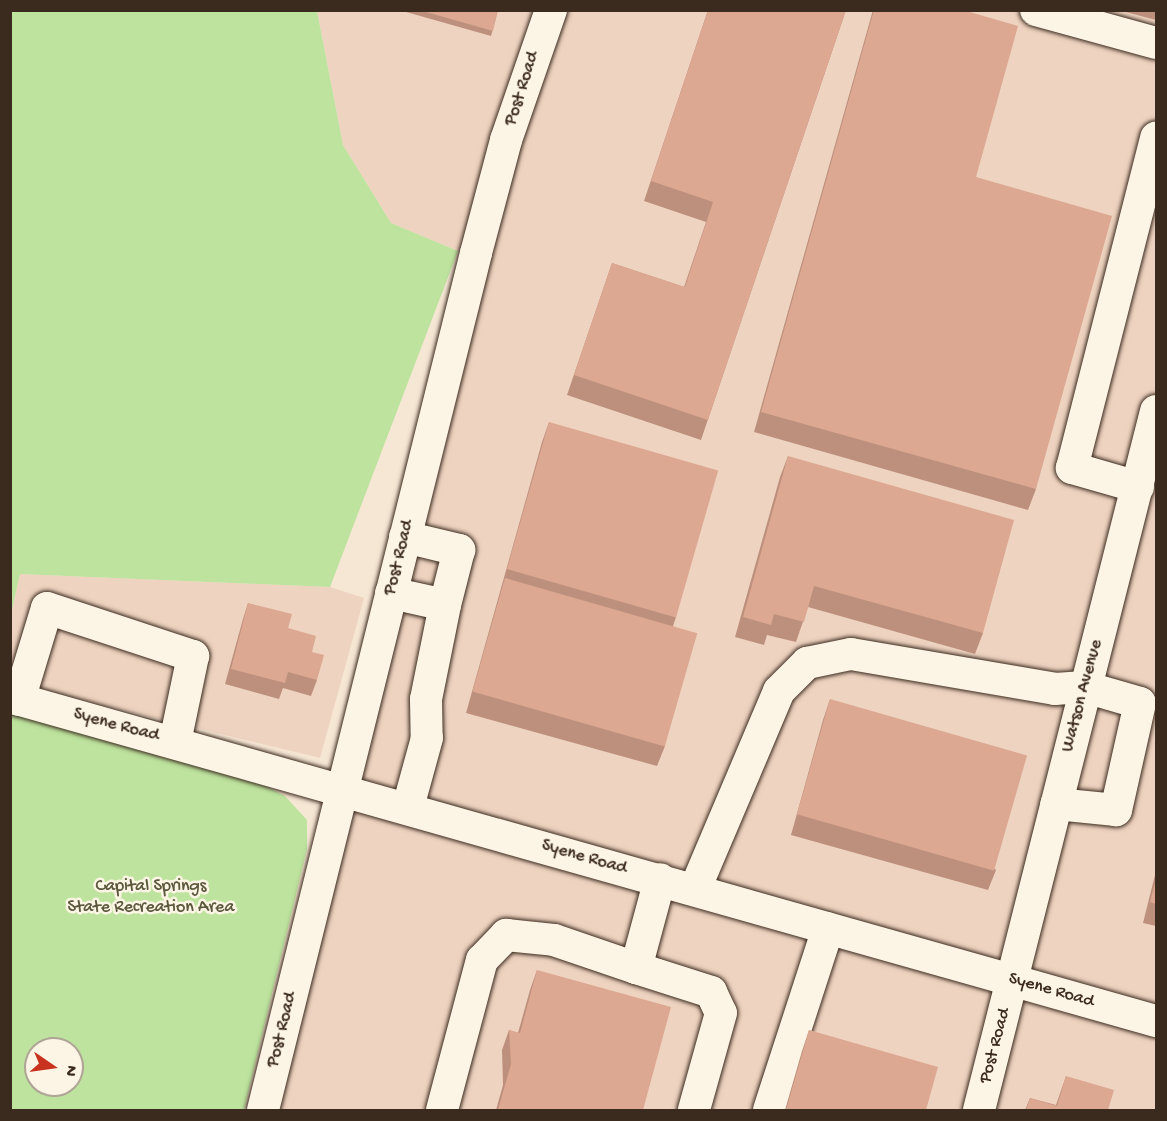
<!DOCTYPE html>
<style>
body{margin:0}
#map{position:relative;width:1167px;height:1121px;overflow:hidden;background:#f6e6d4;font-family:"Gochi Hand",sans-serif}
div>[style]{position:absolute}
.built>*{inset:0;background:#eed3c0}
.green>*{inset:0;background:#bde39e}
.roads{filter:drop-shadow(0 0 2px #3b2a1e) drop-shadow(0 0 2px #3b2a1e)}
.minor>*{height:32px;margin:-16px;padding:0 16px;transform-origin:16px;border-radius:16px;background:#fcf5e5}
.wall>*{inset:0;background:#bd907d}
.building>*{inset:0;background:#dca891;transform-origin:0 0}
span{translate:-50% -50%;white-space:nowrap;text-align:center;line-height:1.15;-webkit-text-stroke:5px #fcf5e5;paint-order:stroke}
.street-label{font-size:18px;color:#3b2a1e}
.park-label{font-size:18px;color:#5c583e}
.frame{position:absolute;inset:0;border:12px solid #3b2a1e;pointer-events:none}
.north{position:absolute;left:24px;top:1037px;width:60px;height:60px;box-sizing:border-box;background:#fcf5e5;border:2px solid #afa495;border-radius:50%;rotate:103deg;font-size:16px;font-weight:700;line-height:24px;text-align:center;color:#3b2a1e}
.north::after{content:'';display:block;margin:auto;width:21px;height:27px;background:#c8321e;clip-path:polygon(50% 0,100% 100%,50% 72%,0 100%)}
</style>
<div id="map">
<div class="built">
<i style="clip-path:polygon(317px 11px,1156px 11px,1156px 1110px,263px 1110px,476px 253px,458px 251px,391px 223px,343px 145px)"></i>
<i style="clip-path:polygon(20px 574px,330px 587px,364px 598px,320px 758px,11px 683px,11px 614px)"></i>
</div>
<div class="green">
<i style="clip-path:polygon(11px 10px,317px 11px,343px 145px,391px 223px,458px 251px,330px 587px,20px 574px,11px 614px)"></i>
<i style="clip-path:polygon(evenodd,10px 713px,264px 785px,285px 796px,307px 820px,307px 849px,244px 1110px,11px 1110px,10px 713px,36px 1049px,72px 1049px,72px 1085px,36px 1085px,36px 1049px)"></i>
</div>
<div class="roads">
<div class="minor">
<i style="left:1036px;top:10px;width:124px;rotate:15.4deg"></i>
<i style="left:1138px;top:487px;width:69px;rotate:-163.9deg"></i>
<i style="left:1072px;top:468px;width:341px;rotate:-75.7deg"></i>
<i style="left:405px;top:537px;width:56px;rotate:13.5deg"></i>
<i style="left:459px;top:550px;width:57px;rotate:104.3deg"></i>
<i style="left:391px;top:593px;width:55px;rotate:12.5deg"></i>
<i style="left:445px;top:605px;width:96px;rotate:101.4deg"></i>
<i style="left:426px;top:699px;width:39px;rotate:89deg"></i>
<i style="left:427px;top:738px;width:72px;rotate:105.4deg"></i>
<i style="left:10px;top:697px;width:1191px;rotate:15.79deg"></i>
<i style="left:19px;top:700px;width:96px;rotate:-73.1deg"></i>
<i style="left:47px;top:608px;width:154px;rotate:18.2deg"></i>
<i style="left:193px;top:656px;width:88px;rotate:101.8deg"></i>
<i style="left:695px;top:889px;width:215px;rotate:-67deg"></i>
<i style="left:779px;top:691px;width:40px;rotate:-45deg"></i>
<i style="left:807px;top:663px;width:45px;rotate:-11.6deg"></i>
<i style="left:851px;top:654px;width:207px;rotate:9.7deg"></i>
<i style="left:1055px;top:689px;width:30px;rotate:-4deg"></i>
<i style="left:1085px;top:687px;width:57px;rotate:16.2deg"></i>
<i style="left:1140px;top:703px;width:110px;rotate:102.6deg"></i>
<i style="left:1116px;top:810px;width:60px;rotate:-174.3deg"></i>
<i style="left:636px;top:968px;width:79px;rotate:17.7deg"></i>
<i style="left:711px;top:992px;width:23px;rotate:65deg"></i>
<i style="left:721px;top:1013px;width:101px;rotate:105.6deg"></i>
<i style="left:263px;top:1110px;width:883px;rotate:-76.04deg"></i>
<i style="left:476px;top:253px;width:117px;rotate:-75.1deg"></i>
<i style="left:506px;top:140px;width:138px;rotate:-70.9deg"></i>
<i style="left:442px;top:1110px;width:155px;rotate:-75.1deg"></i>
<i style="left:482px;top:960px;width:35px;rotate:-46deg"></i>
<i style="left:506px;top:935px;width:48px;rotate:5.9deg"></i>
<i style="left:554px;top:940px;width:87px;rotate:18.9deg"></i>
<i style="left:636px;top:968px;width:92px;rotate:-74.9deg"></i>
<i style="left:769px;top:1110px;width:191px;rotate:-72deg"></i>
<i style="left:979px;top:1110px;width:721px;rotate:-75.79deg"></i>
</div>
</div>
<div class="wall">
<i style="clip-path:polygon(399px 10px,498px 10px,491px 36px)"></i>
<i style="clip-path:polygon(708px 10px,846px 10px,701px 440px,567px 395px,612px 263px,684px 287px,706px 222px,644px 201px)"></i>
<i style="clip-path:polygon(873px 10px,963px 10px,976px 177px,1036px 489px,1028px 510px,754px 432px)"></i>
<i style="clip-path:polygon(1118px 10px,1156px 10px,1156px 20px)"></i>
<i style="clip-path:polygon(549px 422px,676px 617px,673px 626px,665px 746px,657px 766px,466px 713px,542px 442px)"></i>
<i style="clip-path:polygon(788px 456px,983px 633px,975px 654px,808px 607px,796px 642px,767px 635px,764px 645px,735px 637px,780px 477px)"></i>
<i style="clip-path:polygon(248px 603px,288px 628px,312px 652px,317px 680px,311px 696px,283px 688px,279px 699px,225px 684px,243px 619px)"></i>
<i style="clip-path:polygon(830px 699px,996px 870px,988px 890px,791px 835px,823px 720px)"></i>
<i style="clip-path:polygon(1156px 871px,1156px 926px,1143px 923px)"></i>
<i style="clip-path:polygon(537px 970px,643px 1110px,496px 1110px,503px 1085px,502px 1050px,509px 1030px,518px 1033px,530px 990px)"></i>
<i style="clip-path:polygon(809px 1030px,926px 1110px,785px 1110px,802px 1051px)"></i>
<i style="clip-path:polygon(1066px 1076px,1108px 1110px,1025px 1110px,1030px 1098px,1056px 1105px)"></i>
</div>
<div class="building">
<i style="clip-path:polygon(419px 10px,498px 10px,493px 31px)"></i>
<i style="clip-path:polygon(708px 10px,846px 10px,708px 420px,574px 375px,612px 263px,685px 287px,713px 202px,651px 181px)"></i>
<i style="clip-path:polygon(874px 10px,963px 10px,1018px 26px,976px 177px,1112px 216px,1036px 489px,761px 412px)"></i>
<i style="left:549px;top:422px;width:176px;height:153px;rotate:16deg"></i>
<i style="clip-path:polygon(788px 456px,1014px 520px,983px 633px,814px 586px,804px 622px,774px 614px,771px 625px,743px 617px)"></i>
<i style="left:505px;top:578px;width:200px;height:118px;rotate:16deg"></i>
<i style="clip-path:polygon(248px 603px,292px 614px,288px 628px,316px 636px,312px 652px,324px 655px,317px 680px,288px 672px,285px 683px,231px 669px)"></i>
<i style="left:830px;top:699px;width:205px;height:120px;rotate:16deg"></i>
<i style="clip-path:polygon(1156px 879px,1156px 904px,1150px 902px)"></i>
<i style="clip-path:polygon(537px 970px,671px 1007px,643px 1110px,498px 1110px,511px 1064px,509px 1030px,520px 1033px)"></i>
<i style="clip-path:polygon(809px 1030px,938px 1067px,926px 1110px,786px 1110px)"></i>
<i style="clip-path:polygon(1066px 1076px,1114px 1090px,1108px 1110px,1026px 1110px,1030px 1098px,1057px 1106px)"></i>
</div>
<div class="street-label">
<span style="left:523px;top:89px;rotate:-72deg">Post Road</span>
<span style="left:400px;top:558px;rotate:-76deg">Post Road</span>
<span style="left:1083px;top:696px;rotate:-75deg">Watson Avenue</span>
<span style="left:116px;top:726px;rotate:15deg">Syene Road</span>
<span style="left:584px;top:858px;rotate:16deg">Syene Road</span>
<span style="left:1051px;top:991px;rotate:16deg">Syene Road</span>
<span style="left:283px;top:1030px;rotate:-76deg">Post Road</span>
<span style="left:996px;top:1046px;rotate:-75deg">Post Road</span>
</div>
<div class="park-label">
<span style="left:151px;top:898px">Capital Springs<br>State Recreation Area</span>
</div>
<div class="frame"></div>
<div class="north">N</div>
</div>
